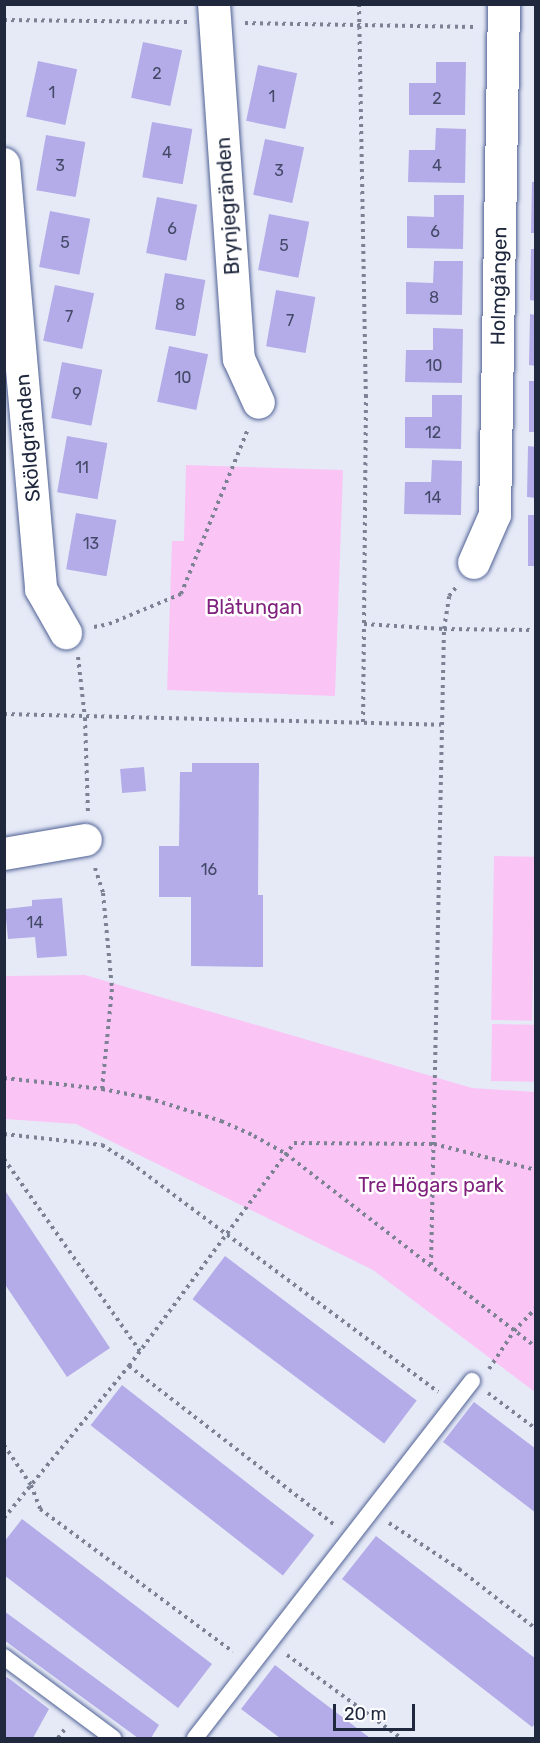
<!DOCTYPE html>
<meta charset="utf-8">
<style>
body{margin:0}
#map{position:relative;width:540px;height:1743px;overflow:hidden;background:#e6eaf7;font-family:Rubik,sans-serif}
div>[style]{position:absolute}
.green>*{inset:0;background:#fac5f5;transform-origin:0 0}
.building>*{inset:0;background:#b3ace8;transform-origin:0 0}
.path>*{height:4px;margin-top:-2px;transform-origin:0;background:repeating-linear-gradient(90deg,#7c8294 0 3px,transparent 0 7.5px)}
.roads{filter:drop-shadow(0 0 2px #506195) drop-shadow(0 0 2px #506195)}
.lane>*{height:16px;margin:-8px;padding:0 8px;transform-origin:8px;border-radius:8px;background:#fff}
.street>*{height:32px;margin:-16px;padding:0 16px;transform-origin:16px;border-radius:16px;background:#fff}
span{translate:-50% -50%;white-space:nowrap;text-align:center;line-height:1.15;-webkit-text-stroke:5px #fff;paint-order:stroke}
.number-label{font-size:16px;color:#454968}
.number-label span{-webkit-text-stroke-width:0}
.street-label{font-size:20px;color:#20283e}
.park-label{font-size:20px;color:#7f217d}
.frame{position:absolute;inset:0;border:6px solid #20283e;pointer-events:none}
.scale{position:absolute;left:333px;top:1704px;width:82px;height:27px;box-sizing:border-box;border:3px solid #20283e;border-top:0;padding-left:8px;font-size:18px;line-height:21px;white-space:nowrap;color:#20283e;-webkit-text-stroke:4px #fff;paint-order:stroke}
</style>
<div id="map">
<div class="green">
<i style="clip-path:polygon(186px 465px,343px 470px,335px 696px,167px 690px,172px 541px,184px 541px)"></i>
<i style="left:494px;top:856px;width:41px;height:164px;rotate:1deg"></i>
<i style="clip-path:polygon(85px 975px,472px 1088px,535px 1092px,535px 1392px,373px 1270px,76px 1124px,5px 1119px,5px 976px)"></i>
<i style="left:492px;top:1024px;width:43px;height:57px;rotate:1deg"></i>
</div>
<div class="building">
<i style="left:143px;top:42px;width:40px;height:57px;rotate:12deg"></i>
<i style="left:38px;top:61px;width:40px;height:57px;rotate:12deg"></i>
<i style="clip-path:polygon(436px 62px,466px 62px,465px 115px,409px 115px,409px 83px,436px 83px)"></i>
<i style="left:258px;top:65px;width:40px;height:57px;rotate:12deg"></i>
<i style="left:152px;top:122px;width:41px;height:56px;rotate:10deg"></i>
<i style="clip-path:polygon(436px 128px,466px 129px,465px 183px,408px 182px,409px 150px,435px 150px)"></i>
<i style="left:46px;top:135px;width:40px;height:56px;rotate:10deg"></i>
<i style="left:265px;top:139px;width:40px;height:57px;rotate:12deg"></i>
<i style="clip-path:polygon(532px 182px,536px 182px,536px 233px,531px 233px)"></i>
<i style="clip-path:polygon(434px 195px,464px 195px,463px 249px,407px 248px,407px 216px,434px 217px)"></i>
<i style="left:157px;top:197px;width:41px;height:57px;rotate:11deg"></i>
<i style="left:50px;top:211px;width:41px;height:57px;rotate:11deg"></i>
<i style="left:269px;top:214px;width:41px;height:57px;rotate:11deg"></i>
<i style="clip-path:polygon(531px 249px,536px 249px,536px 301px,530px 300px)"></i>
<i style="clip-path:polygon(434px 261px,463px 261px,462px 315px,406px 314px,406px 282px,433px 283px)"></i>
<i style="left:165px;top:273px;width:41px;height:57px;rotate:10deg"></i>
<i style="left:55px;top:285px;width:40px;height:57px;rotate:12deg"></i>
<i style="left:276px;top:290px;width:40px;height:57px;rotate:10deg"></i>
<i style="clip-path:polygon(530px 314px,536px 315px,536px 366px,529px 365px)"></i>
<i style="clip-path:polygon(433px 328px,463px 329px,462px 383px,405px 382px,406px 350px,433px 350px)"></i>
<i style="left:169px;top:346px;width:40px;height:57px;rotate:12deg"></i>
<i style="left:62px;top:362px;width:41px;height:57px;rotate:11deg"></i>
<i style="left:529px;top:381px;width:7px;height:51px"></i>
<i style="clip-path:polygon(432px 395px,462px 395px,461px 449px,405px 448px,405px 417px,432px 417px)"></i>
<i style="left:67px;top:436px;width:41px;height:57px;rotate:10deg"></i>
<i style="clip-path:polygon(528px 446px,536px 447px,536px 498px,527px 497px)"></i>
<i style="clip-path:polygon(432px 460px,462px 461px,461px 515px,404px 514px,405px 482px,431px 482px)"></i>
<i style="left:76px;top:513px;width:41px;height:57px;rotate:10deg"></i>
<i style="left:528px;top:515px;width:8px;height:51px"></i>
<i style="clip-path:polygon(192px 763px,259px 763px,258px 895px,263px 895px,263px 967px,191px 966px,191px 897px,159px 897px,159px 846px,179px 846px,180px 772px,192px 772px)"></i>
<i style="left:144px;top:767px;width:24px;height:24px;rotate:85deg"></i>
<i style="clip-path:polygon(62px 898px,67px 956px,37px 958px,35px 937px,8px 939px,5px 909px,32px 906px,32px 900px)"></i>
<i style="clip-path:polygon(4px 1189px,110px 1348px,67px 1377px,4px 1283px)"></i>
<i style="left:225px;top:1256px;width:240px;height:54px;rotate:37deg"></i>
<i style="left:122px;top:1385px;width:244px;height:51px;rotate:38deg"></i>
<i style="clip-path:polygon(474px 1402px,536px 1449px,536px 1513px,443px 1442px)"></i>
<i style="clip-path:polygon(22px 1519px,212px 1664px,178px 1708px,4px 1575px,4px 1542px)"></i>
<i style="clip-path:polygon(376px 1536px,536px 1659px,536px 1723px,532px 1727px,342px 1579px)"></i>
<i style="clip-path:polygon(4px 1611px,159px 1725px,151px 1738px,138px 1738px,4px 1640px)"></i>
<i style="clip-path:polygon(275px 1665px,308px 1691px,370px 1738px,280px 1738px,241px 1709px)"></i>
<i style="clip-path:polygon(7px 1677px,49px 1709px,33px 1738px,4px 1738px,4px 1680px)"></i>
</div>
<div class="path">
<i style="left:359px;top:4px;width:391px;rotate:89deg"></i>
<i style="left:366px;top:395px;width:229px;rotate:90.5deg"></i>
<i style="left:364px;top:624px;width:80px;rotate:3.6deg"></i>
<i style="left:444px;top:629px;width:33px;rotate:-81deg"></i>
<i style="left:449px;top:596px;width:13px;rotate:-51deg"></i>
<i style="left:4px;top:20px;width:183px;rotate:0.6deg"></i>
<i style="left:245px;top:23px;width:230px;rotate:1deg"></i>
<i style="left:94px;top:627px;width:15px;rotate:-11deg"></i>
<i style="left:109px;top:624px;width:78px;rotate:-22.6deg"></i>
<i style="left:181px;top:594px;width:178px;rotate:-67.9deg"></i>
<i style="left:78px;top:657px;width:61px;rotate:83.5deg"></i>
<i style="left:85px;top:718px;width:93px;rotate:88.2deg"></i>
<i style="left:4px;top:714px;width:437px;rotate:1.4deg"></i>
<i style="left:363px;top:722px;width:98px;rotate:-89.4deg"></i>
<i style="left:95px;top:868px;width:26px;rotate:72deg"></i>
<i style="left:103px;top:893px;width:96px;rotate:84.6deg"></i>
<i style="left:112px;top:989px;width:100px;rotate:95.7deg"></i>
<i style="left:4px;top:1078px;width:99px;rotate:6.4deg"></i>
<i style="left:102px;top:1089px;width:47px;rotate:11.1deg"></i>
<i style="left:148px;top:1098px;width:77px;rotate:17.5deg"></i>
<i style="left:221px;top:1121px;width:36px;rotate:24deg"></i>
<i style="left:254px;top:1136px;width:37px;rotate:29deg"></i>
<i style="left:286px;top:1154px;width:316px;rotate:37.7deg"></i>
<i style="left:4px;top:1134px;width:99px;rotate:6.4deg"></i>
<i style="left:102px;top:1145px;width:34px;rotate:32deg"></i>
<i style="left:131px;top:1163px;width:383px;rotate:36.7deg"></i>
<i style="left:4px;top:1159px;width:235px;rotate:54.7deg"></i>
<i style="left:431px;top:1265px;width:636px;rotate:-88.83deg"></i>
<i style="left:444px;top:629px;width:92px;rotate:0.6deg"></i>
<i style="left:129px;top:1366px;width:260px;rotate:37.7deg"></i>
<i style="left:489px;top:1369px;width:45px;rotate:-56.7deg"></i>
<i style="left:514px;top:1331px;width:32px;rotate:-46deg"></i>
<i style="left:488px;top:1393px;width:60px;rotate:36.9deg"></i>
<i style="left:4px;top:1445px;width:48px;rotate:56deg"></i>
<i style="left:31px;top:1485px;width:26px;rotate:69deg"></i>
<i style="left:40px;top:1509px;width:240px;rotate:36.5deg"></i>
<i style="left:4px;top:1518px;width:197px;rotate:-50.6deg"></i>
<i style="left:129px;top:1366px;width:277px;rotate:-53.5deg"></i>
<i style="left:294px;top:1143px;width:140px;rotate:0.4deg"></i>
<i style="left:434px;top:1144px;width:105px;rotate:14.3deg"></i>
<i style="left:389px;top:1523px;width:84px;rotate:33.3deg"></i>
<i style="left:459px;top:1569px;width:98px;rotate:37.9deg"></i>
<i style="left:287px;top:1655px;width:141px;rotate:36.1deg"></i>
<i style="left:58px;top:1738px;width:11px;rotate:-52deg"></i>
</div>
<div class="roads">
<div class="lane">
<i style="left:4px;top:1657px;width:136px;rotate:36.6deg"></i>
<i style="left:195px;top:1738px;width:452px;rotate:-52.2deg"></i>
</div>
<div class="street">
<i style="left:214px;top:4px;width:356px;rotate:86deg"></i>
<i style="left:239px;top:359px;width:48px;rotate:65.6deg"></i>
<i style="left:4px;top:164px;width:427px;rotate:85deg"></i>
<i style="left:41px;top:589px;width:51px;rotate:60.4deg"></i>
<i style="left:474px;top:563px;width:52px;rotate:-66.4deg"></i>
<i style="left:495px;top:515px;width:511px;rotate:-88.99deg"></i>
<i style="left:4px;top:854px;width:83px;rotate:-9.7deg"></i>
</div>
</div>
<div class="number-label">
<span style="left:157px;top:74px">2</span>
<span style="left:52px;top:93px">1</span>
<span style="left:272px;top:97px">1</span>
<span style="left:437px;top:99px">2</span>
<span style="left:167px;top:153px">4</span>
<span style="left:60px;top:166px">3</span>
<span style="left:437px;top:166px">4</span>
<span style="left:279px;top:171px">3</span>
<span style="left:172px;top:229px">6</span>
<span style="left:435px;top:232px">6</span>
<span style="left:65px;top:243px">5</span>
<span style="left:284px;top:246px">5</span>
<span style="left:434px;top:298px">8</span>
<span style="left:180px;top:305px">8</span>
<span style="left:69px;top:317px">7</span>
<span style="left:290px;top:321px">7</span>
<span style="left:434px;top:366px">10</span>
<span style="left:183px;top:378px">10</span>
<span style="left:77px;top:394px">9</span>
<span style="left:433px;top:433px">12</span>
<span style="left:82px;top:468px">11</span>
<span style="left:433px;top:498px">14</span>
<span style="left:91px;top:544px">13</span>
<span style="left:209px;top:870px">16</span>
<span style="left:35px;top:923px">14</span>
</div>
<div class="street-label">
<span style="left:228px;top:206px;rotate:-94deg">Brynjegränden</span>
<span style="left:499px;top:286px;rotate:-89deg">Holmgången</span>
<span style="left:28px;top:438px;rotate:-95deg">Sköldgränden</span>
</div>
<div class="park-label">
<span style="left:254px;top:607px">Blåtungan</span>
<span style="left:431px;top:1185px">Tre Högars park</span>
</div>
<div class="frame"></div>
<div class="scale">20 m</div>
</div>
